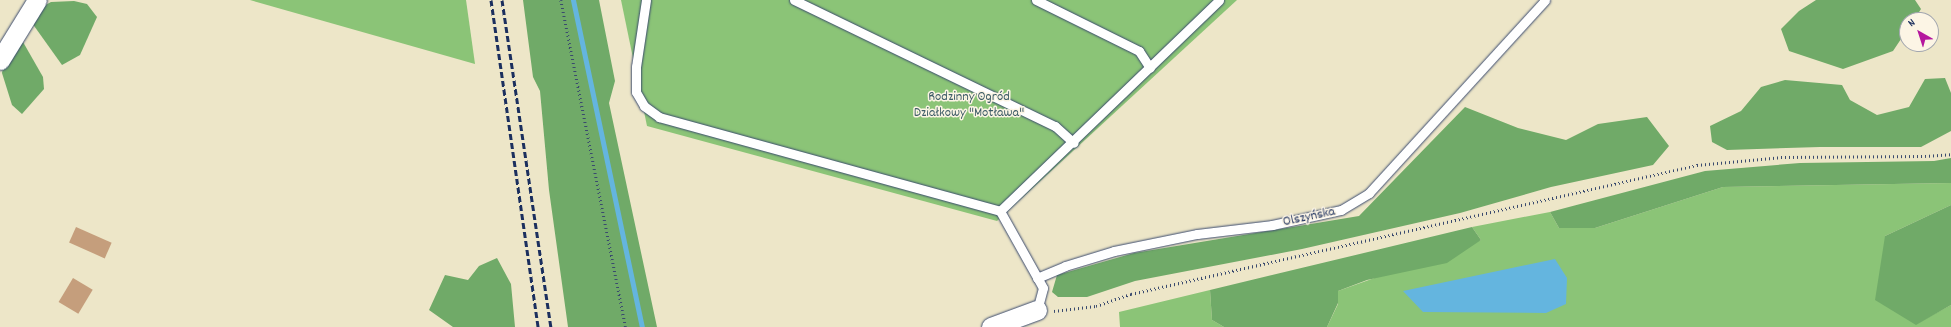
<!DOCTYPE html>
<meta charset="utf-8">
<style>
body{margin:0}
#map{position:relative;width:1951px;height:327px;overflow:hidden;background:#ede6c8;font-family:Dekko,sans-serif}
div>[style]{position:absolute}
.green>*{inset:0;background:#8bc477}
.forest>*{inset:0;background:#70aa68}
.water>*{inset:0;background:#64b5df}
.stream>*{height:5px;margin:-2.5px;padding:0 2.5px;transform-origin:2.5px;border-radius:2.5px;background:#64b5df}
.building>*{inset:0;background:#c59e7c;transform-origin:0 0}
.path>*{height:2.5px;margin-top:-1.25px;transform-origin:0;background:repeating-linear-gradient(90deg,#3a4a6e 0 1px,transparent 0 4px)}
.roads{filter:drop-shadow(0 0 1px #3a4a6e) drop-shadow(0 0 1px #3a4a6e)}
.lane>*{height:9px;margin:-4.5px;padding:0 4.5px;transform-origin:4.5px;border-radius:4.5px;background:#fff}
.street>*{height:19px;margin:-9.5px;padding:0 9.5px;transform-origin:9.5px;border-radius:9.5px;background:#fff}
.rail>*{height:3px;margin-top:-1.5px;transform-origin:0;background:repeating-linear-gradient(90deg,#1b2f5e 0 6px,transparent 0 9px)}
span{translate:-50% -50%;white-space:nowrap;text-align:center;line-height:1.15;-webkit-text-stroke:3px #fcf5e5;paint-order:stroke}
.park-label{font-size:14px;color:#3d5c66}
.street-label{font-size:14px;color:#1b2f5e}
.north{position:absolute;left:1899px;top:12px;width:40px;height:40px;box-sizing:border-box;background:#fcf5e5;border:1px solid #a2a6af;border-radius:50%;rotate:321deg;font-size:11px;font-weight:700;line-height:16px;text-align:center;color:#1b2f5e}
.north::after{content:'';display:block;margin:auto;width:14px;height:18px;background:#b5179e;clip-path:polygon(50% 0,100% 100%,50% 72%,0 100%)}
</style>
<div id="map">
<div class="green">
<i style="clip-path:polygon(250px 0,466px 0,475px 64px)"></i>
<i style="clip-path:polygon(621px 0,1237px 0,997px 221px,647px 126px)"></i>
<i style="clip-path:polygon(1951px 183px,1951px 205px,1885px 236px,1916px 324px,1951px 305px,1951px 327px,1276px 327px,1327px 327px,1338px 304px,1338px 291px,1481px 240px,1472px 227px,1550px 212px,1559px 228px,1595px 228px,1723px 187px)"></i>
<i style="clip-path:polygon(1210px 290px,1212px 320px,1224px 327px,1120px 327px,1119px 312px)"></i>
</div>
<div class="forest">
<i style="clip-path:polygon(523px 0,599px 0,615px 81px,609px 103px,657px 327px,568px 327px,549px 190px,540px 91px,533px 77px)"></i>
<i style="clip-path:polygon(1816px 0,1915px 0,1921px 9px,1914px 20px,1907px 20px,1907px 30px,1893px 51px,1843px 69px,1789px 51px,1781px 29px,1799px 11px)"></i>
<i style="clip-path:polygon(74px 1px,87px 4px,97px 17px,80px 55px,62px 65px,32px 23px,38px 9px,51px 2px)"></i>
<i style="clip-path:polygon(23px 42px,43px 77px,44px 89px,22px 114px,12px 105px,2px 73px,4px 63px)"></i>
<i style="clip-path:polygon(1945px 78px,1951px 93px,1951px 131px,1921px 147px,1820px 147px,1727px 150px,1712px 142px,1710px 126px,1741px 111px,1761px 87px,1785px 80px,1842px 85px,1850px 100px,1877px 115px,1909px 107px,1925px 79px)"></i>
<i style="clip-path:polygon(1465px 107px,1518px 128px,1566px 140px,1598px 124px,1647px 117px,1669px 146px,1653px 165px,1551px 187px,1460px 213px,1302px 249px,1135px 281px,1087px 297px,1058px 297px,1052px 292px,1057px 275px,1134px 253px,1359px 216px)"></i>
<i style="clip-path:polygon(1951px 158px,1951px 183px,1723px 187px,1595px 228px,1559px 228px,1550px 212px,1705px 171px,1800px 163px,1934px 161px)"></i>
<i style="clip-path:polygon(1951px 205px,1951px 305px,1916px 325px,1875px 300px,1885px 236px)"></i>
<i style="clip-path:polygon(1472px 227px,1481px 240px,1447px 263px,1367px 280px,1338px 291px,1338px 303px,1327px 327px,1224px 327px,1212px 320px,1210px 290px)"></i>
<i style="clip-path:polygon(497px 258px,511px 284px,515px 327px,453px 327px,429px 310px,445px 275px,468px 280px,479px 266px)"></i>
</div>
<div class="water">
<i style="clip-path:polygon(1555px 259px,1567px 278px,1566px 304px,1546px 313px,1423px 312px,1403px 291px)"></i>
</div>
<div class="stream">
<i style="left:573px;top:0;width:334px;rotate:78.1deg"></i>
</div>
<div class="building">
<i style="left:76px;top:227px;width:39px;height:17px;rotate:24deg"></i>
<i style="left:73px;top:278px;width:23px;height:28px;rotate:31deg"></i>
</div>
<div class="path">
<i style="left:561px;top:0;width:333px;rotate:78.8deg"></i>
<i style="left:1054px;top:311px;width:42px;rotate:-6.8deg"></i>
<i style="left:1096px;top:306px;width:37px;rotate:-19deg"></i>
<i style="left:1131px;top:294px;width:581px;rotate:-12.84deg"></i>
<i style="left:1697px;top:165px;width:84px;rotate:-5.4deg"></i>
<i style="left:1781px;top:157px;width:144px;rotate:-0.4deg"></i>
<i style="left:1925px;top:156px;width:26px;rotate:-4deg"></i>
</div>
<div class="roads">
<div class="lane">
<i style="left:646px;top:0;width:68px;rotate:98.5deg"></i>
<i style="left:636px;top:67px;width:25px;rotate:90deg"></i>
<i style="left:636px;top:92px;width:16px;rotate:60deg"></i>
<i style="left:644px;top:106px;width:19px;rotate:36deg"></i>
<i style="left:659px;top:117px;width:354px;rotate:15.4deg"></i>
<i style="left:1000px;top:211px;width:88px;rotate:60.8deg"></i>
<i style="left:1043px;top:288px;width:23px;rotate:105deg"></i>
<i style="left:794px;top:0;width:290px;rotate:25.8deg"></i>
<i style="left:1055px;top:126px;width:25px;rotate:42deg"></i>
<i style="left:1036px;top:0;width:115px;rotate:26.3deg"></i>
<i style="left:1139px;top:51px;width:20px;rotate:57deg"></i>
<i style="left:1000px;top:211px;width:304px;rotate:-43.9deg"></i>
<i style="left:1037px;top:278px;width:30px;rotate:-23deg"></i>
<i style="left:1065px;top:266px;width:51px;rotate:-17deg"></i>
<i style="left:1114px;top:251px;width:85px;rotate:-11.6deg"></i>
<i style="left:1197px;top:234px;width:76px;rotate:-6.8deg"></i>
<i style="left:1272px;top:225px;width:71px;rotate:-12.3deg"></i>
<i style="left:1341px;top:210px;width:33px;rotate:-31deg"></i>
<i style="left:1369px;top:193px;width:261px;rotate:-47.6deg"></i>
</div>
<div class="street">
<i style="left:0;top:60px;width:70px;rotate:-58.3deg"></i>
<i style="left:991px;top:327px;width:49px;rotate:-20.3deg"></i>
</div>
</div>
<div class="rail">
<i style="left:491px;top:0;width:330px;rotate:81.8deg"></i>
<i style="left:502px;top:0;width:331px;rotate:81.5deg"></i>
</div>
<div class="park-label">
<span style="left:969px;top:105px">Rodzinny Ogród<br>Działkowy "Motława"</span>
</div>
<div class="street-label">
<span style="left:1309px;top:217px;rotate:-12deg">Olszyńska</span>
</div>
<div class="north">N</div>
</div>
